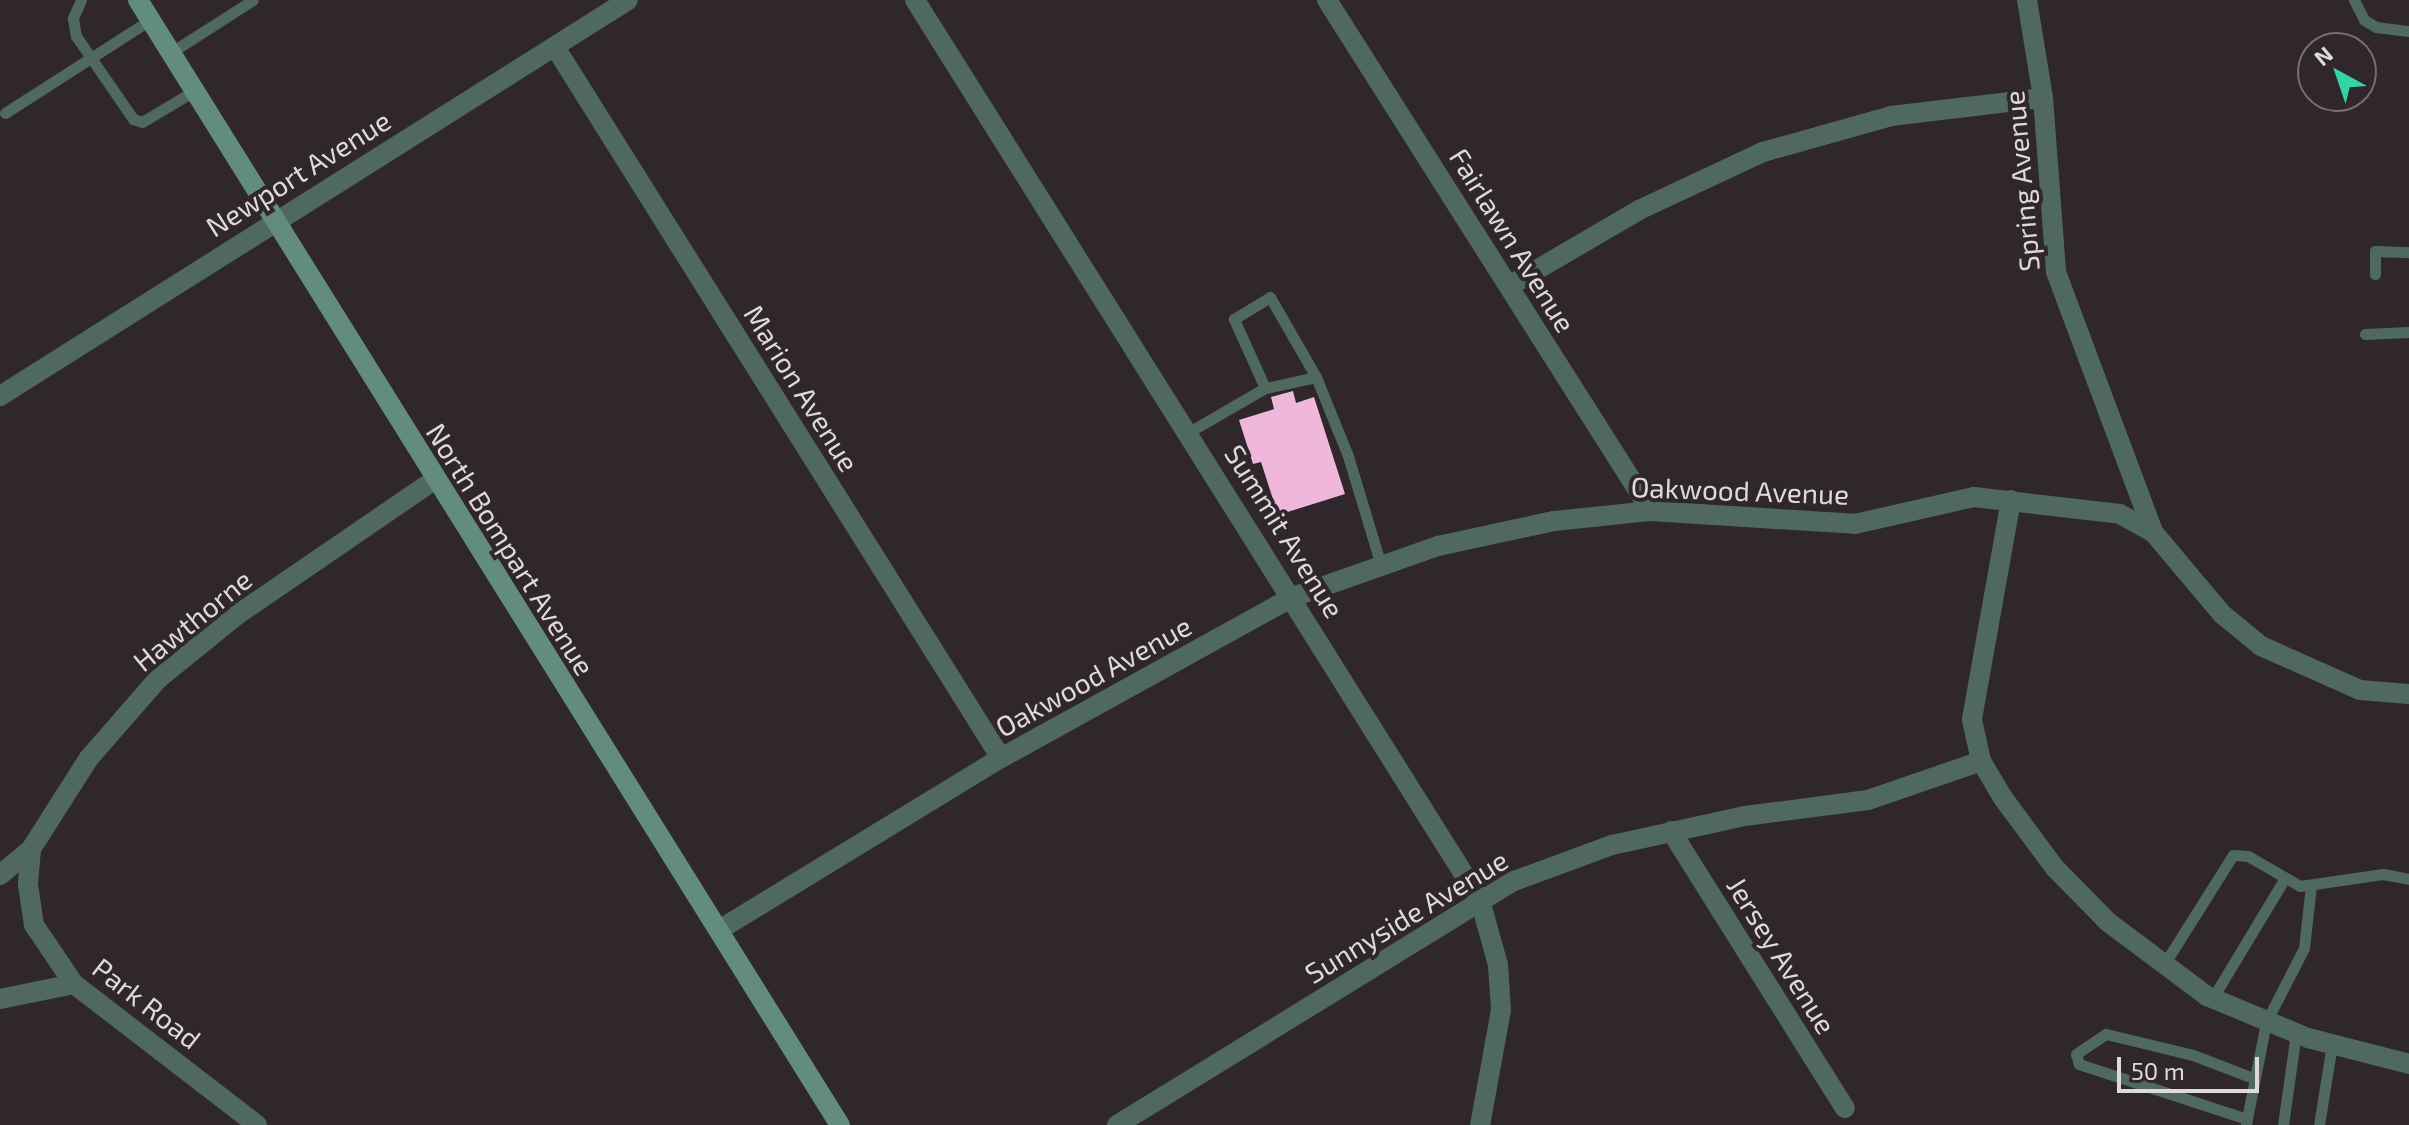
<!DOCTYPE html>
<style>
body{margin:0}
#map{position:relative;width:2409px;height:1125px;overflow:hidden;background:#30272c;font-family:"Exo 2",sans-serif}
div>[style]{position:absolute}
.building>*{inset:0;background:#efb7db}
.lane>*{height:11px;margin:-5.5px;padding:0 5.5px;transform-origin:5.5px;border-radius:5.5px;background:#4f695f}
.street>*{height:20px;margin:-10px;padding:0 10px;transform-origin:10px;border-radius:10px;background:#4f695f}
.secondary>*{height:20px;margin:-10px;padding:0 10px;transform-origin:10px;border-radius:10px;background:#628d7d}
span{translate:-50% -50%;white-space:nowrap;text-align:center;line-height:1.15;-webkit-text-stroke:8px #30272c;paint-order:stroke}
.street-label{font-size:28px;color:#dfd9dd}
.north{position:absolute;left:2297px;top:32px;width:80px;height:80px;box-sizing:border-box;background:#30272c;border:2px solid #766e73;border-radius:50%;rotate:320deg;font-size:22px;font-weight:700;line-height:32px;text-align:center;color:#dfd9dd}
.north::after{content:'';display:block;margin:auto;width:28px;height:36px;background:#35d4a7;clip-path:polygon(50% 0,100% 100%,50% 72%,0 100%)}
.scale{position:absolute;left:2117px;top:1057px;width:142px;height:36px;box-sizing:border-box;border:4px solid #dfd9dd;border-top:0;padding-left:10px;font-size:24px;line-height:28px;white-space:nowrap;color:#dfd9dd;-webkit-text-stroke:6px #30272c;paint-order:stroke}
</style>
<div id="map">
<div class="building">
<i style="clip-path:polygon(1293px 391px,1296px 403px,1314px 397px,1345px 494px,1278px 515px,1261px 462px,1253px 464px,1239px 420px,1274px 409px,1271px 397px)"></i>
</div>
<div class="lane">
<i style="left:81px;top:0;width:20px;rotate:114deg"></i>
<i style="left:73px;top:18px;width:18px;rotate:81deg"></i>
<i style="left:76px;top:36px;width:101px;rotate:55.5deg"></i>
<i style="left:133px;top:119px;width:9px;rotate:18deg"></i>
<i style="left:142px;top:122px;width:61px;rotate:-30.8deg"></i>
<i style="left:2354px;top:0;width:22px;rotate:63deg"></i>
<i style="left:2364px;top:20px;width:14px;rotate:30deg"></i>
<i style="left:2376px;top:27px;width:33px;rotate:7deg"></i>
<i style="left:170px;top:53px;width:98px;rotate:-32.6deg"></i>
<i style="left:5px;top:113px;width:172px;rotate:-32.7deg"></i>
<i style="left:2375px;top:274px;width:23px;rotate:-90deg"></i>
<i style="left:2375px;top:251px;width:34px;rotate:2deg"></i>
<i style="left:2365px;top:334px;width:44px;rotate:-2.6deg"></i>
<i style="left:1265px;top:388px;width:76px;rotate:-114.2deg"></i>
<i style="left:1234px;top:319px;width:42px;rotate:-31.4deg"></i>
<i style="left:1270px;top:297px;width:92px;rotate:60.1deg"></i>
<i style="left:1316px;top:377px;width:85px;rotate:67.9deg"></i>
<i style="left:1348px;top:456px;width:114px;rotate:73.2deg"></i>
<i style="left:1189px;top:432px;width:88px;rotate:-30.1deg"></i>
<i style="left:1265px;top:388px;width:52px;rotate:-12.2deg"></i>
<i style="left:2163px;top:966px;width:131px;rotate:-57.8deg"></i>
<i style="left:2233px;top:855px;width:15px;rotate:4deg"></i>
<i style="left:2248px;top:856px;width:60px;rotate:30deg"></i>
<i style="left:2300px;top:886px;width:84px;rotate:-8.2deg"></i>
<i style="left:2383px;top:874px;width:26px;rotate:11deg"></i>
<i style="left:2212px;top:999px;width:141px;rotate:-58.9deg"></i>
<i style="left:2247px;top:1119px;width:177px;rotate:-161.9deg"></i>
<i style="left:2079px;top:1064px;width:10px;rotate:-107deg"></i>
<i style="left:2076px;top:1054px;width:36px;rotate:-34deg"></i>
<i style="left:2106px;top:1034px;width:89px;rotate:13.6deg"></i>
<i style="left:2193px;top:1055px;width:64px;rotate:21deg"></i>
<i style="left:2246px;top:1124px;width:104px;rotate:-78.9deg"></i>
<i style="left:2266px;top:1022px;width:83px;rotate:-62.8deg"></i>
<i style="left:2304px;top:948px;width:62px;rotate:-83.6deg"></i>
<i style="left:2283px;top:1125px;width:93px;rotate:-82deg"></i>
<i style="left:2319px;top:1125px;width:82px;rotate:-80.9deg"></i>
</div>
<div class="street">
<i style="left:915px;top:0;width:1063px;rotate:57.88deg"></i>
<i style="left:1480px;top:900px;width:67px;rotate:74.5deg"></i>
<i style="left:1498px;top:965px;width:45px;rotate:86.2deg"></i>
<i style="left:1501px;top:1010px;width:117px;rotate:100.3deg"></i>
<i style="left:1327px;top:0;width:605px;rotate:57.62deg"></i>
<i style="left:2027px;top:0;width:99px;rotate:80.7deg"></i>
<i style="left:2043px;top:98px;width:174px;rotate:85.7deg"></i>
<i style="left:2056px;top:272px;width:278px;rotate:69.5deg"></i>
<i style="left:555px;top:47px;width:839px;rotate:57.9deg"></i>
<i style="left:1509px;top:286px;width:151px;rotate:-30.3deg"></i>
<i style="left:1639px;top:210px;width:137px;rotate:-25.1deg"></i>
<i style="left:1763px;top:152px;width:133px;rotate:-15.7deg"></i>
<i style="left:1891px;top:116px;width:153px;rotate:-6.8deg"></i>
<i style="left:0;top:396px;width:742px;rotate:-32.23deg"></i>
<i style="left:2011px;top:500px;width:223px;rotate:100.1deg"></i>
<i style="left:1972px;top:720px;width:42px;rotate:77.6deg"></i>
<i style="left:1981px;top:761px;width:43px;rotate:59.3deg"></i>
<i style="left:2003px;top:798px;width:87px;rotate:53.4deg"></i>
<i style="left:2055px;top:868px;width:76px;rotate:45.5deg"></i>
<i style="left:2108px;top:922px;width:124px;rotate:36.8deg"></i>
<i style="left:2207px;top:996px;width:109px;rotate:22.6deg"></i>
<i style="left:2308px;top:1038px;width:104px;rotate:14.4deg"></i>
<i style="left:1671px;top:831px;width:327px;rotate:57.9deg"></i>
<i style="left:31px;top:849px;width:36px;rotate:95deg"></i>
<i style="left:28px;top:885px;width:40px;rotate:81.5deg"></i>
<i style="left:34px;top:925px;width:71px;rotate:55.9deg"></i>
<i style="left:74px;top:984px;width:231px;rotate:37.6deg"></i>
<i style="left:0;top:875px;width:40px;rotate:-40deg"></i>
<i style="left:31px;top:849px;width:108px;rotate:-57.5deg"></i>
<i style="left:89px;top:758px;width:105px;rotate:-48.9deg"></i>
<i style="left:158px;top:679px;width:102px;rotate:-39deg"></i>
<i style="left:237px;top:615px;width:239px;rotate:-34.4deg"></i>
<i style="left:719px;top:930px;width:330px;rotate:-31.4deg"></i>
<i style="left:1001px;top:758px;width:333px;rotate:-28.9deg"></i>
<i style="left:1293px;top:597px;width:154px;rotate:-19.4deg"></i>
<i style="left:1438px;top:546px;width:119px;rotate:-12.2deg"></i>
<i style="left:1554px;top:521px;width:98px;rotate:-5.9deg"></i>
<i style="left:1651px;top:511px;width:204px;rotate:3.6deg"></i>
<i style="left:1855px;top:524px;width:122px;rotate:-12.8deg"></i>
<i style="left:1974px;top:497px;width:147px;rotate:6.6deg"></i>
<i style="left:2120px;top:514px;width:38px;rotate:29deg"></i>
<i style="left:2153px;top:532px;width:107px;rotate:49.9deg"></i>
<i style="left:2222px;top:614px;width:50px;rotate:39.4deg"></i>
<i style="left:2261px;top:646px;width:108px;rotate:24deg"></i>
<i style="left:2360px;top:690px;width:49px;rotate:4.7deg"></i>
<i style="left:0;top:999px;width:76px;rotate:-11.5deg"></i>
<i style="left:1117px;top:1125px;width:466px;rotate:-31.6deg"></i>
<i style="left:1514px;top:881px;width:104px;rotate:-20.2deg"></i>
<i style="left:1612px;top:845px;width:136px;rotate:-12.3deg"></i>
<i style="left:1745px;top:816px;width:124px;rotate:-7.4deg"></i>
<i style="left:1868px;top:800px;width:120px;rotate:-19deg"></i>
</div>
<div class="secondary">
<i style="left:138px;top:0;width:1326px;rotate:58.04deg"></i>
</div>
<div class="street-label">
<span style="left:298px;top:173px;rotate:-32deg">Newport Avenue</span>
<span style="left:2021px;top:181px;rotate:-95deg">Spring Avenue</span>
<span style="left:1513px;top:240px;rotate:58deg">Fairlawn Avenue</span>
<span style="left:802px;top:388px;rotate:58deg">Marion Avenue</span>
<span style="left:1740px;top:490px;rotate:2deg">Oakwood Avenue</span>
<span style="left:1285px;top:531px;rotate:58deg">Summit Avenue</span>
<span style="left:511px;top:549px;rotate:58deg">North Bompart Avenue</span>
<span style="left:192px;top:620px;rotate:-39deg">Hawthorne</span>
<span style="left:1093px;top:676px;rotate:-29deg">Oakwood Avenue</span>
<span style="left:1406px;top:916px;rotate:-31deg">Sunnyside Avenue</span>
<span style="left:1782px;top:955px;rotate:58deg">Jersey Avenue</span>
<span style="left:147px;top:1003px;rotate:38deg">Park Road</span>
</div>
<div class="north">N</div>
<div class="scale">50 m</div>
</div>
